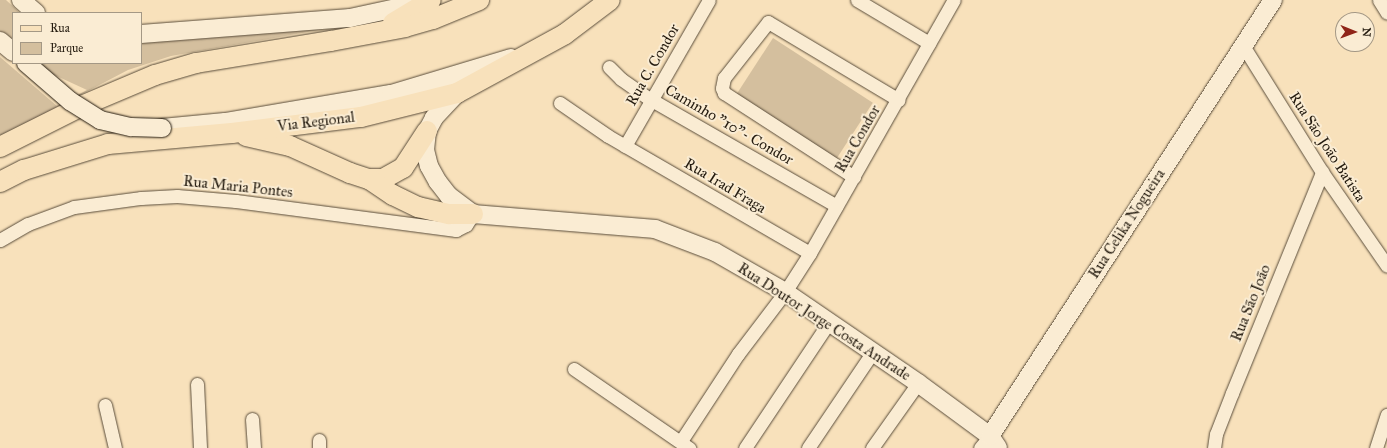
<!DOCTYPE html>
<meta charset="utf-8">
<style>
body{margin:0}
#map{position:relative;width:1387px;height:448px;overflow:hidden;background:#f8e1bb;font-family:"IM FELL Great Primer",serif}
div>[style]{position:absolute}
.green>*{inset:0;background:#d4bf9e;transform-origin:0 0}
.roads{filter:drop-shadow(0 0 1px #594c3a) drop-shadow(0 0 1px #594c3a)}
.street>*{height:13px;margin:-6.5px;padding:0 6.5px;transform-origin:6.5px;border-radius:6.5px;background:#faecd3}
.secondary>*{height:18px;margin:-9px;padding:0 9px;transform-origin:9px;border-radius:9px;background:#faecd3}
.primary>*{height:20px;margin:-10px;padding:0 10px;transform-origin:10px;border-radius:10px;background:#f8e1bb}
.bridges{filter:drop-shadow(0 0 1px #241b0f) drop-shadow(0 0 1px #241b0f)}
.secondary-bridge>*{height:18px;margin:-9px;padding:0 9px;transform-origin:9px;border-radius:9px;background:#faecd3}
span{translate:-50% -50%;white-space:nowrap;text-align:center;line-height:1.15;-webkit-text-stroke:4px #faecd3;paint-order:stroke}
.street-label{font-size:15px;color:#241b0f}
.legend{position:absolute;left:12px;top:12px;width:130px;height:52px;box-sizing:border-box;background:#faecd3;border:1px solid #a49885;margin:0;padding:5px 7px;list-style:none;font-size:12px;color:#241b0f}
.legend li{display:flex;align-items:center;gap:8px;height:20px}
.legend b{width:20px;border:1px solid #a49885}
.north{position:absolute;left:1335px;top:12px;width:40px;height:40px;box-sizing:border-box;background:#faecd3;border:1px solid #a49885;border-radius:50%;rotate:91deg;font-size:11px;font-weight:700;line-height:16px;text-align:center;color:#241b0f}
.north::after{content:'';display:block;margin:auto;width:14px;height:18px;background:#8f2418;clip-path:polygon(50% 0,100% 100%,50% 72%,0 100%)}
</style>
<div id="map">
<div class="green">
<i style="clip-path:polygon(0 0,6px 0,20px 13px,13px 13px,13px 42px,0 31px)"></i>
<i style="clip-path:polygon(364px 22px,171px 56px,128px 70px,0 137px,0 57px,57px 106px,87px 90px,48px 72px,38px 63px,141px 63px,141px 41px)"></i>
<i style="left:773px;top:38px;width:119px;height:67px;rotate:33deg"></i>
</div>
<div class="roads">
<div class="street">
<i style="left:857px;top:0;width:84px;rotate:30.8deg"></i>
<i style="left:1379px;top:0;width:15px;rotate:58deg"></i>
<i style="left:1242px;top:44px;width:151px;rotate:58deg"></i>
<i style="left:1322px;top:172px;width:114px;rotate:55.3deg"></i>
<i style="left:609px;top:67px;width:17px;rotate:45deg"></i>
<i style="left:621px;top:79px;width:35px;rotate:35deg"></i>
<i style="left:650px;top:99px;width:215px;rotate:29.8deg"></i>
<i style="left:560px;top:103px;width:58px;rotate:34.5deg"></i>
<i style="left:608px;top:136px;width:233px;rotate:30.1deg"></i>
<i style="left:625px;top:146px;width:168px;rotate:-60.1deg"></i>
<i style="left:854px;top:177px;width:155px;rotate:-147.1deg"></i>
<i style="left:724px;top:93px;width:5px;rotate:-112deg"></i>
<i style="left:722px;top:88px;width:10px;rotate:-79deg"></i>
<i style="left:724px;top:78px;width:71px;rotate:-51.8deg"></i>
<i style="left:768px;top:22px;width:152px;rotate:30.8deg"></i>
<i style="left:0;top:240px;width:32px;rotate:-30deg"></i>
<i style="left:28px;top:224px;width:49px;rotate:-20.3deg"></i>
<i style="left:74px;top:207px;width:68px;rotate:-7.7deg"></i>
<i style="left:141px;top:198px;width:36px;rotate:-3deg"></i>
<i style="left:177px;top:196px;width:59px;rotate:4.8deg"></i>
<i style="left:236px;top:201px;width:222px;rotate:7.5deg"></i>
<i style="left:456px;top:230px;width:11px;rotate:-27deg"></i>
<i style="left:466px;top:225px;width:13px;rotate:-58deg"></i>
<i style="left:574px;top:369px;width:140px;rotate:34.5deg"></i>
<i style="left:197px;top:384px;width:64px;rotate:87.3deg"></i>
<i style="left:105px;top:405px;width:44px;rotate:76.9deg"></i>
<i style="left:252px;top:419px;width:29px;rotate:86deg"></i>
<i style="left:319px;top:440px;width:8px;rotate:90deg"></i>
<i style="left:681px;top:441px;width:104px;rotate:-56.8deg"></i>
<i style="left:738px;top:354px;width:78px;rotate:-52.8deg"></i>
<i style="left:785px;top:292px;width:46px;rotate:-57.3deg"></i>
<i style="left:810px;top:253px;width:291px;rotate:-60.4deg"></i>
<i style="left:745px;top:448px;width:151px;rotate:-56.3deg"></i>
<i style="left:808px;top:448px;width:115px;rotate:-56deg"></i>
<i style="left:872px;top:448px;width:80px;rotate:-54.7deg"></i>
<i style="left:980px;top:448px;width:16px;rotate:-50deg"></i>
<i style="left:1214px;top:448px;width:14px;rotate:-82deg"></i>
<i style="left:1216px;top:434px;width:44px;rotate:-68.7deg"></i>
<i style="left:1232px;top:393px;width:239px;rotate:-67.8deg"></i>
<i style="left:1376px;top:448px;width:35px;rotate:-72deg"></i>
</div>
<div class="secondary">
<i style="left:21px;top:0;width:20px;rotate:41deg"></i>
<i style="left:141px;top:34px;width:210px;rotate:-4.4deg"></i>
<i style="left:350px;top:18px;width:72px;rotate:-12.1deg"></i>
<i style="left:0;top:41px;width:17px;rotate:40deg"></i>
<i style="left:457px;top:93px;width:34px;rotate:133deg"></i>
<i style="left:434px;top:118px;width:15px;rotate:118deg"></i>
<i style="left:427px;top:131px;width:19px;rotate:96deg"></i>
<i style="left:425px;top:150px;width:16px;rotate:76deg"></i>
<i style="left:429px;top:166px;width:18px;rotate:61deg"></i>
<i style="left:438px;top:182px;width:18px;rotate:52deg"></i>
<i style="left:449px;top:196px;width:30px;rotate:37deg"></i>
<i style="left:473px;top:214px;width:183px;rotate:4.7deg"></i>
<i style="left:655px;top:229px;width:64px;rotate:21deg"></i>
<i style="left:715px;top:252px;width:81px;rotate:29.7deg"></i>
<i style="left:785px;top:292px;width:161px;rotate:34.4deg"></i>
<i style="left:918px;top:383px;width:89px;rotate:36.4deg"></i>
<i style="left:990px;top:436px;width:14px;rotate:56deg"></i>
<i style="left:162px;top:128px;width:63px;rotate:-5.4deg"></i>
<i style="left:225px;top:122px;width:168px;rotate:-9.6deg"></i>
<i style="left:391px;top:94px;width:125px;rotate:-16.7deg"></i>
<i style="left:990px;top:436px;width:520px;rotate:-57.01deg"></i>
</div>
<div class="primary">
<i style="left:393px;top:23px;width:44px;rotate:-31.2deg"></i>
<i style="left:246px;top:136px;width:45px;rotate:12.8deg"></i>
<i style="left:290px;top:146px;width:66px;rotate:24.2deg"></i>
<i style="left:350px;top:173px;width:20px;rotate:18deg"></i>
<i style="left:369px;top:179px;width:14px"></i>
<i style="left:383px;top:179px;width:23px;rotate:-29deg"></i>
<i style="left:403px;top:168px;width:44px;rotate:-57deg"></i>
<i style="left:0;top:147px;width:94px;rotate:-26.6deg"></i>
<i style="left:84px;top:105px;width:77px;rotate:-22.9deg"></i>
<i style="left:155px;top:75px;width:43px;rotate:-16.3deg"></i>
<i style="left:196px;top:63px;width:137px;rotate:-9.3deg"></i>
<i style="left:331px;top:41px;width:75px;rotate:-10.7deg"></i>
<i style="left:405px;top:27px;width:29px;rotate:-16deg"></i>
<i style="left:433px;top:19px;width:50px;rotate:-22.4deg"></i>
<i style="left:369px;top:179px;width:29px;rotate:34deg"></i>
<i style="left:393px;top:195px;width:28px;rotate:26deg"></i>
<i style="left:418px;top:207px;width:32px;rotate:13deg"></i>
<i style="left:449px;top:214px;width:24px"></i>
<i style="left:0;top:182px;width:27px;rotate:-27deg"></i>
<i style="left:24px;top:170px;width:88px;rotate:-17.2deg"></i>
<i style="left:108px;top:144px;width:124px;rotate:-5.1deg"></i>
<i style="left:232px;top:133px;width:130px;rotate:-7.1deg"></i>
<i style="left:361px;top:117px;width:99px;rotate:-14deg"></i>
<i style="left:457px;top:93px;width:123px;rotate:-28.6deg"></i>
<i style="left:565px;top:34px;width:56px;rotate:-37.1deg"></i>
</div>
</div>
<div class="bridges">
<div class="secondary-bridge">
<i style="left:26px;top:63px;width:58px;rotate:40.8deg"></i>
<i style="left:70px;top:101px;width:36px;rotate:32deg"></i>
<i style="left:100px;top:120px;width:32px;rotate:13deg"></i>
<i style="left:131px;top:127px;width:31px;rotate:2deg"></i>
</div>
</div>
<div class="street-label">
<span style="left:653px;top:65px;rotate:-60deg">Rua C. Condor</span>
<span style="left:316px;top:122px;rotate:-7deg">Via Regional</span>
<span style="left:729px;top:125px;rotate:30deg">Caminho "10"- Condor</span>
<span style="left:858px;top:139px;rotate:-60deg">Rua Condor</span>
<span style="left:1327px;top:147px;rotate:57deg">Rua São João Batista</span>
<span style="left:725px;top:186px;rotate:31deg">Rua Irad Fraga</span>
<span style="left:238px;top:187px;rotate:6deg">Rua Maria Pontes</span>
<span style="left:1127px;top:224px;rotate:-57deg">Rua Celika Nogueira</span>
<span style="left:1251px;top:303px;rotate:-68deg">Rua São João</span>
<span style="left:824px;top:322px;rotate:33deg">Rua Doutor Jorge Costa Andrade</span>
</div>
<ul class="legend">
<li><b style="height:5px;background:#f8e1bb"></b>Rua</li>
<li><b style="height:11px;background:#d4bf9e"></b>Parque</li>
</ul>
<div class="north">N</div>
</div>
